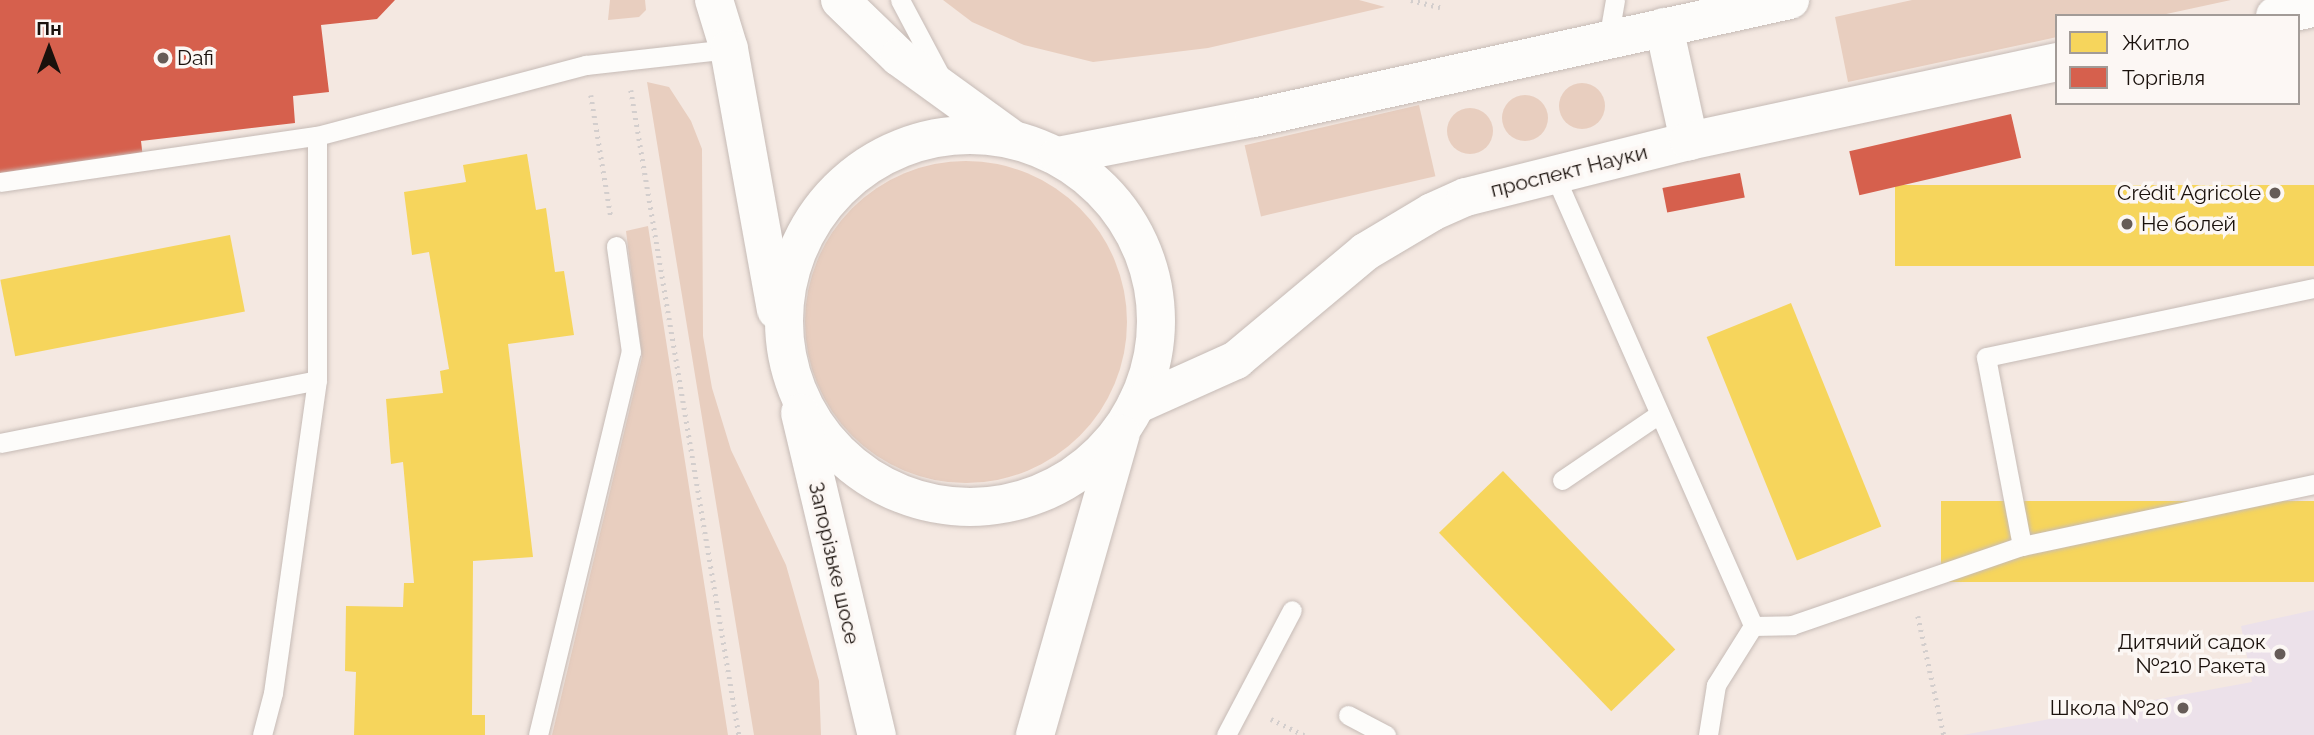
<!DOCTYPE html>
<meta charset="utf-8">
<style>
body{margin:0}
#map{position:relative;width:2314px;height:735px;overflow:hidden;background:#f4e8e1;font-family:Raleway,sans-serif}
div>[style]{position:absolute}
.education>*{inset:0;background:#ece1ea}
.green>*{inset:0;background:#e8cebf;transform-origin:0 0}
.round{border-radius:50%}
.homes>*{inset:0;background:#f6d55c;transform-origin:0 0}
.shops>*{inset:0;background:#d6604d;transform-origin:0 0}
.path>*{height:4.5px;margin-top:-2.25px;transform-origin:0;background:repeating-linear-gradient(90deg,#d3cecd 0 2px,transparent 0 7px)}
.roads{filter:drop-shadow(0 0 2px #c6bbb6) drop-shadow(0 0 2px #c6bbb6)}
.service>*{height:19px;margin:-9.5px;padding:0 9.5px;transform-origin:9.5px;border-radius:9.5px;background:#fdfcfa}
.minor>*{height:38px;margin:-19px;padding:0 19px;transform-origin:19px;border-radius:19px;background:#fdfcfa}
.primary>*{height:38px;margin:-19px;padding:0 19px;transform-origin:19px;border-radius:19px;background:#fdfcfa}
.primary>.ring{margin:-19px;padding:0;box-sizing:content-box;background:none;border:38px solid #fdfcfa;border-radius:50%}
.dots>*{width:19px;height:19px;translate:-50% -50%;box-sizing:border-box;border:4px solid #fcf7f4;border-radius:50%}
span{translate:-50% -50%;white-space:nowrap;text-align:center;line-height:1.15;-webkit-text-stroke:7px #fcf7f4;paint-order:stroke}
.poi-label{font-size:21px;color:#1a110c}
.left{translate:0 -50%;text-align:left}
.right{translate:-100% -50%;text-align:right}
.street-label{font-size:21px;color:#1a110c}
.legend{position:absolute;left:2055px;top:14px;width:245px;height:91px;box-sizing:border-box;background:#fcf7f4;border:2px solid #a29b97;margin:0;padding:9px 12px;list-style:none;font-size:21px;color:#1a110c}
.legend li{display:flex;align-items:center;gap:14px;height:35px}
.legend b{width:35px;border:2px solid #a29b97}
.north{position:absolute;left:14px;top:14px;width:70px;height:70px;-webkit-text-stroke:5px #fcf7f4;paint-order:stroke;rotate:0deg;font-size:19px;font-weight:700;line-height:28px;text-align:center;color:#1a110c}
.north::after{content:'';display:block;margin:auto;width:24px;height:32px;background:#1a110c;clip-path:polygon(50% 0,100% 100%,50% 72%,0 100%)}
</style>
<div id="map">
<div class="education">
<i style="clip-path:polygon(2314px 610px,2314px 735px,1963px 735px,2252px 682px,2241px 626px)"></i>
</div>
<div class="green">
<i style="clip-path:polygon(610px 0,645px 0,646px 10px,639px 17px,608px 20px)"></i>
<i style="clip-path:polygon(943px 0,1359px 0,1385px 7px,1208px 48px,1093px 62px,1024px 45px,972px 22px)"></i>
<i style="clip-path:polygon(1912px 0,2231px 0,2157px 16px,2057px 16px,2057px 37px,1848px 82px,1835px 17px)"></i>
<i style="clip-path:polygon(647px 82px,669px 87px,691px 121px,702px 149px,703px 336px,712px 388px,731px 450px,786px 565px,819px 681px,821px 735px,754px 735px)"></i>
<i class="round" style="left:1559px;top:83px;width:46px;height:46px"></i>
<i class="round" style="left:1502px;top:95px;width:46px;height:46px"></i>
<i style="left:1419px;top:105px;width:73px;height:179px;rotate:77deg"></i>
<i class="round" style="left:1447px;top:108px;width:46px;height:46px"></i>
<i class="round" style="left:805px;top:161px;width:322px;height:322px"></i>
<i style="clip-path:polygon(648px 226px,728px 735px,552px 735px,642px 357px,626px 231px)"></i>
</div>
<div class="homes">
<i style="clip-path:polygon(527px 154px,536px 210px,546px 208px,555px 272px,564px 271px,574px 335px,508px 344px,533px 557px,473px 561px,472px 715px,485px 715px,485px 735px,354px 735px,356px 672px,345px 671px,346px 606px,403px 607px,404px 583px,414px 583px,403px 462px,391px 464px,386px 399px,443px 393px,440px 371px,449px 369px,429px 252px,412px 255px,404px 192px,466px 182px,463px 165px)"></i>
<i style="left:2314px;top:185px;width:81px;height:419px;rotate:90deg"></i>
<i style="left:230px;top:235px;width:78px;height:234px;rotate:79deg"></i>
<i style="left:1791px;top:303px;width:241px;height:91px;rotate:68deg"></i>
<i style="left:1503px;top:471px;width:248px;height:89px;rotate:46deg"></i>
<i style="left:2314px;top:501px;width:81px;height:373px;rotate:90deg"></i>
</div>
<div class="shops">
<i style="clip-path:polygon(0 0,395px 0,377px 19px,321px 25px,329px 92px,293px 96px,295px 123px,141px 141px,143px 158px,0 174px)"></i>
<i style="left:2011px;top:114px;width:45px;height:166px;rotate:77deg"></i>
<i style="left:1740px;top:173px;width:25px;height:79px;rotate:79deg"></i>
</div>
<div class="path">
<i style="left:1411px;top:0;width:30px;rotate:14deg"></i>
<i style="left:631px;top:90px;width:654px;rotate:80.49deg"></i>
<i style="left:591px;top:95px;width:124px;rotate:80.7deg"></i>
<i style="left:1918px;top:616px;width:122px;rotate:77.7deg"></i>
<i style="left:1271px;top:719px;width:37px;rotate:26deg"></i>
</div>
<div class="roads">
<div class="service">
<i style="left:900px;top:0;width:89px;rotate:62deg"></i>
<i style="left:1608px;top:40px;width:41px;rotate:-80.1deg"></i>
<i style="left:1554px;top:174px;width:494px;rotate:66.2deg"></i>
<i style="left:1753px;top:626px;width:70px;rotate:122.1deg"></i>
<i style="left:1716px;top:685px;width:51px;rotate:99.1deg"></i>
<i style="left:0;top:182px;width:320px;rotate:-8.3deg"></i>
<i style="left:317px;top:136px;width:278px;rotate:-14.8deg"></i>
<i style="left:586px;top:65px;width:144px;rotate:-6.4deg"></i>
<i style="left:0;top:443px;width:323px;rotate:-11.2deg"></i>
<i style="left:317px;top:380px;width:244px;rotate:-90deg"></i>
<i style="left:1562px;top:480px;width:117px;rotate:-34.2deg"></i>
<i style="left:2022px;top:546px;width:192px;rotate:-100.8deg"></i>
<i style="left:1986px;top:357px;width:335px;rotate:-11.9deg"></i>
<i style="left:1753px;top:626px;width:39px;rotate:-1deg"></i>
<i style="left:1792px;top:625px;width:243px;rotate:-19deg"></i>
<i style="left:2022px;top:546px;width:299px;rotate:-12deg"></i>
<i style="left:1348px;top:715px;width:43px;rotate:27.8deg"></i>
<i style="left:262px;top:735px;width:43px;rotate:-75.3deg"></i>
<i style="left:273px;top:693px;width:316px;rotate:-82deg"></i>
<i style="left:538px;top:735px;width:394px;rotate:-76.4deg"></i>
<i style="left:631px;top:352px;width:107px;rotate:-98.1deg"></i>
<i style="left:1226px;top:735px;width:141px;rotate:-62.2deg"></i>
</div>
<div class="minor">
<i style="left:1664px;top:27px;width:117px;rotate:77.6deg"></i>
</div>
<div class="primary">
<i style="left:714px;top:0;width:51px;rotate:73deg"></i>
<i style="left:729px;top:49px;width:265px;rotate:79.8deg"></i>
<i style="left:840px;top:0;width:82px;rotate:44deg"></i>
<i style="left:899px;top:57px;width:135px;rotate:35.9deg"></i>
<i style="left:2275px;top:16px;width:40px;rotate:-12deg"></i>
<i class="ring" style="left:784px;top:135px;width:334px;height:334px"></i>
<i style="left:1058px;top:156px;width:200px;rotate:-11deg"></i>
<i style="left:1254px;top:118px;width:549px;rotate:-12.42deg"></i>
<i style="left:1136px;top:405px;width:110px;rotate:-24.2deg"></i>
<i style="left:1236px;top:360px;width:168px;rotate:-39.9deg"></i>
<i style="left:1365px;top:252px;width:78px;rotate:-30.8deg"></i>
<i style="left:1432px;top:212px;width:37px;rotate:-24deg"></i>
<i style="left:1466px;top:197px;width:230px;rotate:-14.1deg"></i>
<i style="left:1689px;top:141px;width:376px;rotate:-12.1deg"></i>
<i style="left:800px;top:413px;width:331px;rotate:76.6deg"></i>
<i style="left:1035px;top:735px;width:313px;rotate:-74.1deg"></i>
</div>
</div>
<div class="dots">
<i style="left:163px;top:58px;background:#665c57"></i>
<i style="left:2275px;top:193px;background:#665c57"></i>
<i style="left:2127px;top:224px;background:#665c57"></i>
<i style="left:2280px;top:654px;background:#665c57"></i>
<i style="left:2183px;top:708px;background:#665c57"></i>
</div>
<div class="poi-label">
<span class="left" style="left:177px;top:58px">Dafi</span>
<span class="right" style="left:2261px;top:193px">Crédit Agricole</span>
<span class="left" style="left:2141px;top:224px">Не болей</span>
<span class="right" style="left:2266px;top:654px">Дитячий садок<br>№210 Ракета</span>
<span class="right" style="left:2169px;top:708px">Школа №20</span>
</div>
<div class="street-label">
<span style="left:1569px;top:171px;rotate:-14deg">проспект Науки</span>
<span style="left:834px;top:563px;rotate:77deg">Запорізьке шосе</span>
</div>
<ul class="legend">
<li><b style="height:19px;background:#f6d55c"></b>Житло</li>
<li><b style="height:19px;background:#d6604d"></b>Торгівля</li>
</ul>
<div class="north">Пн</div>
</div>
